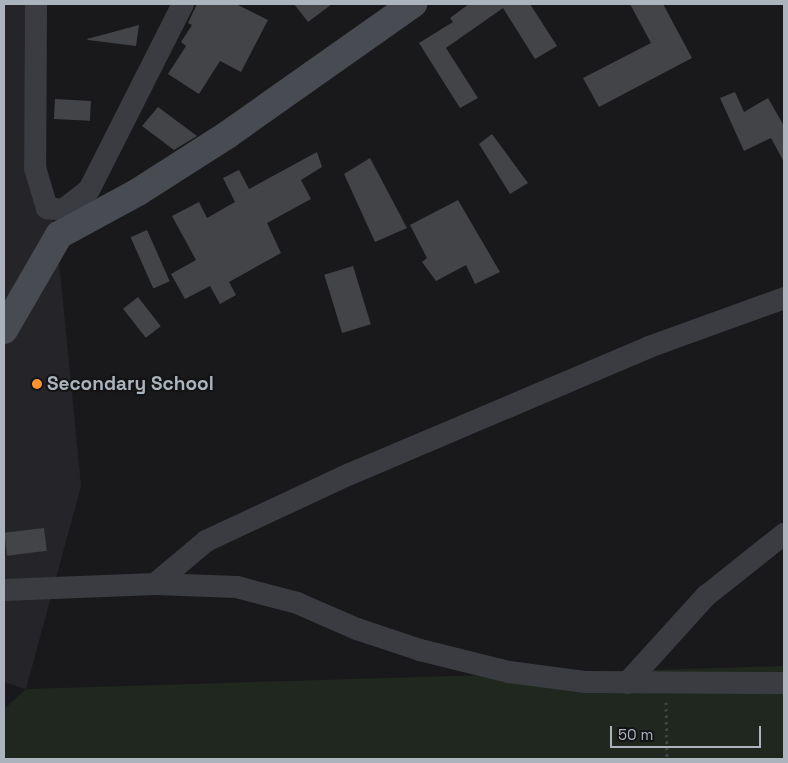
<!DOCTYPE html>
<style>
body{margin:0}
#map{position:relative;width:788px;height:763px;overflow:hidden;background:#19191b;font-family:"Space Grotesk",sans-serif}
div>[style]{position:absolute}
.built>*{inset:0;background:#252529}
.green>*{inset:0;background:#1f271e}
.building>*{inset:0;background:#434448;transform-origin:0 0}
.path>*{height:3px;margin-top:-1.5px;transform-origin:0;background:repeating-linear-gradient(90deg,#404348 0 2.5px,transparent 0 6.5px)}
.minor>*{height:22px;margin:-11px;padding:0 11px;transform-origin:11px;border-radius:11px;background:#3a3c41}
.secondary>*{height:28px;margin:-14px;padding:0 14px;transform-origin:14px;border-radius:14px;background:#484b51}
.dots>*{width:14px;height:14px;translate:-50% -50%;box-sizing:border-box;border:2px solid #141417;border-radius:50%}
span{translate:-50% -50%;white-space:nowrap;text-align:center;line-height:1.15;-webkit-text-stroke:4.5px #141417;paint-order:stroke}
.poi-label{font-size:19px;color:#abb3bc;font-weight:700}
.left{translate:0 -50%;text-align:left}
.frame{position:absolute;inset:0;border:5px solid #abb3bc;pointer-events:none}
.scale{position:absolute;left:610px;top:726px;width:151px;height:22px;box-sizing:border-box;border:2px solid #abb3bc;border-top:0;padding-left:6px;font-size:15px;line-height:18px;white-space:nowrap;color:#abb3bc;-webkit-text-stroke:4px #141417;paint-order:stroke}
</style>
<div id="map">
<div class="built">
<i style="clip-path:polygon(4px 4px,26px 4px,61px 281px,81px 486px,26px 689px,4px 682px)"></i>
</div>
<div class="green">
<i style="clip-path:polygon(784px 666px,784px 759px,4px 759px,4px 709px,26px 689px)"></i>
</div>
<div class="building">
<i style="clip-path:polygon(197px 4px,236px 4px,268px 20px,241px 72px,220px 61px,199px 94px,168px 74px,186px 46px,181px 42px,192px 25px,188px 23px)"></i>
<i style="clip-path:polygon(294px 4px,332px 4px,308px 22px)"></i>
<i style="clip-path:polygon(469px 4px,530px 4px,557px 46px,535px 59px,503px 8px,446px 48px,478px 98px,460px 108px,419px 43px,453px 22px,450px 18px)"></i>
<i style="clip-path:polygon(630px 4px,663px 4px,692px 58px,599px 107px,583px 78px,651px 43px)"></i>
<i style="clip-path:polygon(139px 25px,136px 46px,88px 40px,87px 39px)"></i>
<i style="clip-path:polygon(735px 92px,744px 112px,768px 98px,784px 126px,784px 162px,771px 138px,744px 151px,720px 98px)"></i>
<i style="left:55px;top:99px;width:36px;height:20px;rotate:3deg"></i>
<i style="clip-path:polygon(158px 107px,197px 136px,174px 150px,142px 126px)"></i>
<i style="clip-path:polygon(492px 134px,528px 183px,510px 194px,479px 144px)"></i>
<i style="clip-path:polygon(317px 152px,322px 167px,301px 180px,311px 199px,267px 223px,281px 253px,229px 282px,236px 295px,220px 304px,210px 286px,185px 299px,171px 274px,196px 260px,172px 216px,199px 202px,207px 218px,235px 202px,223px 178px,239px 170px,249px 189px)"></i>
<i style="clip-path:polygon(370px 158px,407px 228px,375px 242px,344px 174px)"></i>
<i style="clip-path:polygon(458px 200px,500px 272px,475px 284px,466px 265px,436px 281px,422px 262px,427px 258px,410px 225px)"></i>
<i style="left:147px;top:230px;width:56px;height:18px;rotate:66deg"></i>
<i style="left:353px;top:266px;width:61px;height:30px;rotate:73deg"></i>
<i style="left:138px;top:297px;width:37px;height:19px;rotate:52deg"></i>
<i style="left:44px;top:528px;width:23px;height:40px;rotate:83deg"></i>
</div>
<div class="path">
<i style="left:666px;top:702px;width:57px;rotate:89deg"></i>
</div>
<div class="minor">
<i style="left:36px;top:4px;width:164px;rotate:90.3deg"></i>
<i style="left:35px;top:168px;width:42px;rotate:73.3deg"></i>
<i style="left:47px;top:208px;width:16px;rotate:7deg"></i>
<i style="left:66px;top:230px;width:18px;rotate:-34deg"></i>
<i style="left:81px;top:220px;width:21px;rotate:-151deg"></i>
<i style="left:63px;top:210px;width:33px;rotate:-38deg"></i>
<i style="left:89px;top:190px;width:208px;rotate:-63.2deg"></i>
<i style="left:155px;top:584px;width:67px;rotate:-40.1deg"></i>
<i style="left:206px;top:541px;width:159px;rotate:-25deg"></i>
<i style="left:350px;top:474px;width:325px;rotate:-23deg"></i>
<i style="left:649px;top:347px;width:144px;rotate:-19.9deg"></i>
<i style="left:4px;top:590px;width:151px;rotate:-2.3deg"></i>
<i style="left:155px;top:584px;width:82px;rotate:2.1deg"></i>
<i style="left:237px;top:587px;width:62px;rotate:14.9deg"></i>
<i style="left:297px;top:603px;width:65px;rotate:23.4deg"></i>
<i style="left:357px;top:629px;width:66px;rotate:18.4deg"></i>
<i style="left:420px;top:650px;width:92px;rotate:13.9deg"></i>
<i style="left:509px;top:672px;width:78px;rotate:7.4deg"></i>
<i style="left:586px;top:682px;width:198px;rotate:0.3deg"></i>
<i style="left:627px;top:683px;width:118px;rotate:-47.8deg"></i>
<i style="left:706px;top:596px;width:100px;rotate:-38.5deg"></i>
</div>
<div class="secondary">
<i style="left:4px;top:330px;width:110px;rotate:-59.9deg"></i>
<i style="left:59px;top:235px;width:90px;rotate:-28.6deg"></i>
<i style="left:138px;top:192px;width:106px;rotate:-32.6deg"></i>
<i style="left:227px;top:135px;width:228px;rotate:-35.2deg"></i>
</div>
<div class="dots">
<i style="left:37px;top:384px;background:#fd942f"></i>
</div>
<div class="poi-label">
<span class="left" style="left:47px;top:384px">Secondary School</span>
</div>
<div class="frame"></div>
<div class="scale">50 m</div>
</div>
